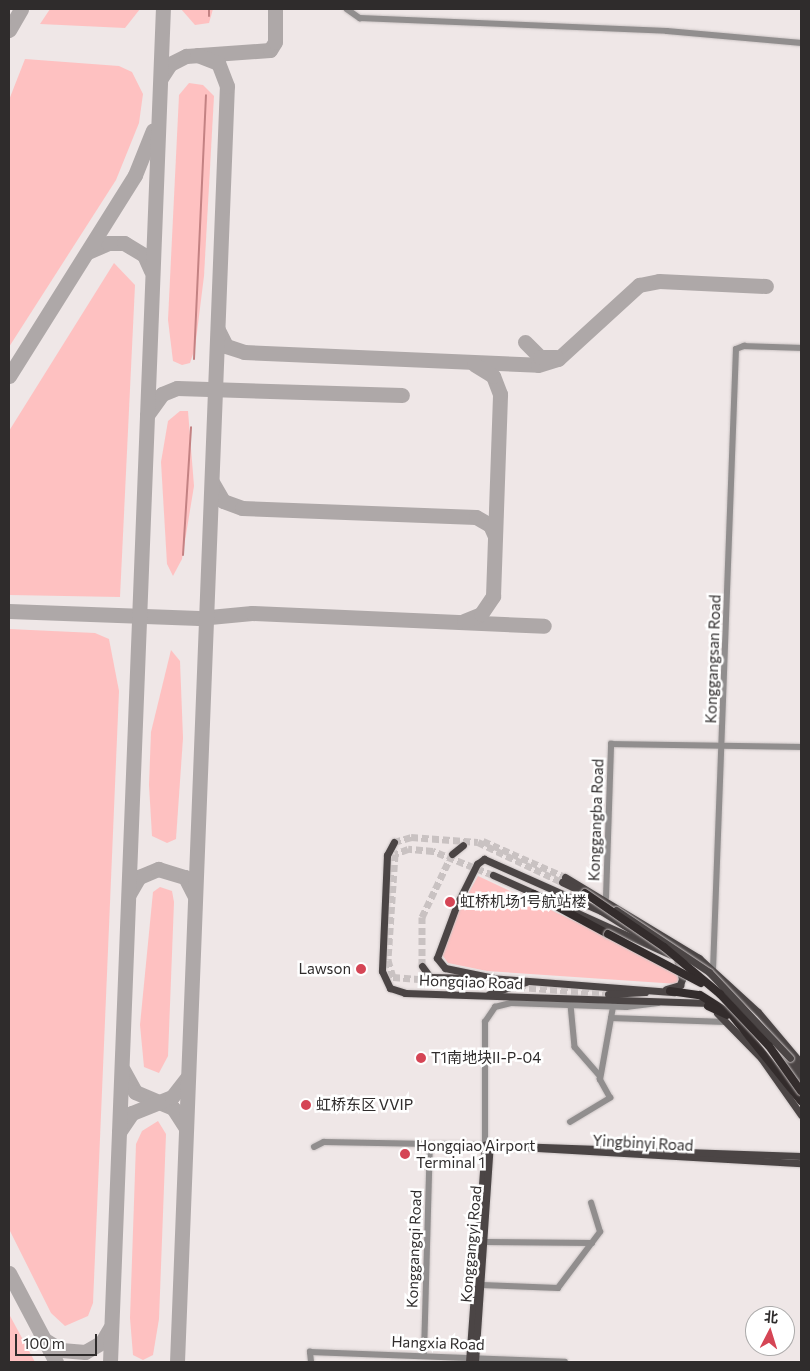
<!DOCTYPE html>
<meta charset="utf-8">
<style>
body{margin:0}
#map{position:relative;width:810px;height:1371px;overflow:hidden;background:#efe7e7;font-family:Commissioner,"Noto Sans SC",sans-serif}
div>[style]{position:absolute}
.green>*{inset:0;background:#fec1c1}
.stream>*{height:2px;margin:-1px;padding:0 1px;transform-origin:1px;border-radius:1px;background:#c38283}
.taxiway>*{height:15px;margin:-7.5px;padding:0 7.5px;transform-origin:7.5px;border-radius:7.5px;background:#aea8a8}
.major-tunnel>*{height:7px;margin-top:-3.5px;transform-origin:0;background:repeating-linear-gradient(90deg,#c9c2c2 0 7px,transparent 0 10.5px)}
.roads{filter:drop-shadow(0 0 1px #ccc5c5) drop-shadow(0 0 1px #ccc5c5)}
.minor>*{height:5.5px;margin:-2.75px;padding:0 2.75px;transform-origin:2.75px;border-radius:2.75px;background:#918e8e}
.major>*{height:7px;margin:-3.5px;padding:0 3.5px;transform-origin:3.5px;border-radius:3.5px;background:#4b4545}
.highway>*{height:8px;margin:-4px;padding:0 4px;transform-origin:4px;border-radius:4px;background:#332c2c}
.bridges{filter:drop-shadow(0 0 1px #ccc5c5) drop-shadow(0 0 1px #ccc5c5)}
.major-bridge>*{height:7px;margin:-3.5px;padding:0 3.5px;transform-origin:3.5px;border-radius:3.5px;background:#4b4545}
.highway-bridge>*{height:8px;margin:-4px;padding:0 4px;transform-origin:4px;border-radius:4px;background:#332c2c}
.dots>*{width:14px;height:14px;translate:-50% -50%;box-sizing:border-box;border:2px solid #fff;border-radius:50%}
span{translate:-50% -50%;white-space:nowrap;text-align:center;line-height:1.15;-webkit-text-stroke:5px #fff;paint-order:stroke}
.street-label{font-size:15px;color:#2f2c2c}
.poi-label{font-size:15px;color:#2f2c2c}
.left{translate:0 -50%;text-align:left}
.right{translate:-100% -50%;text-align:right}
.frame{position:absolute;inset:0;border:10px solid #2f2c2c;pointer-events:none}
.north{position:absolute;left:745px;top:1306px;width:50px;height:50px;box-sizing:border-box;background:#fff;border:1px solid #acabab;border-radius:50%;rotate:5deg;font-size:14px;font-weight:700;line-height:20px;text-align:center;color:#2f2c2c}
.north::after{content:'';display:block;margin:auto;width:18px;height:22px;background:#d54555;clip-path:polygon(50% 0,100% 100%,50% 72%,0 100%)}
.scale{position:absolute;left:15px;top:1334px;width:82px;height:22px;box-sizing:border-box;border:2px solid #2f2c2c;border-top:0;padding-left:6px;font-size:15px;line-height:18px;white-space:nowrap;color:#2f2c2c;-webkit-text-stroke:4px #fff;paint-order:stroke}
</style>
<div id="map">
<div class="green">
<i style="clip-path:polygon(50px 9px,140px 9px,125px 28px,40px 24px)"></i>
<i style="clip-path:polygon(181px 9px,213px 9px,209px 23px,195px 25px)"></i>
<i style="clip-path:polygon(25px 59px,119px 66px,132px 72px,143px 94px,139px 123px,116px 180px,9px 347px,9px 100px)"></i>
<i style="clip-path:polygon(189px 83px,203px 85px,214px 96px,204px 276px,195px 348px,190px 363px,182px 365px,173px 361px,168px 320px,179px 95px)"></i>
<i style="clip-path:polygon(114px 263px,135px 285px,120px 597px,9px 595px,9px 431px)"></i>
<i style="clip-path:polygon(180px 411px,188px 411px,194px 486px,182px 559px,173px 576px,167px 564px,161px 462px,168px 421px)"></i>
<i style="clip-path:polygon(9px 629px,95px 633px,109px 639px,119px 691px,93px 1303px,88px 1316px,65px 1326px,51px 1313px,9px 1229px)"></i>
<i style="clip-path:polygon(171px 650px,180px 661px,183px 738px,176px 839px,167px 843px,152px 836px,149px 785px,151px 732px)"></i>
<i style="clip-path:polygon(478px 876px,679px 970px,678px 984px,487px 971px,448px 963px,440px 952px,443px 939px)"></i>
<i style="clip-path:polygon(160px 887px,172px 891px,174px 902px,168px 1056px,159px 1073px,144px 1067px,140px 1025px,153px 892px)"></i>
<i style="clip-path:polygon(158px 1121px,166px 1134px,159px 1319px,153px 1355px,143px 1360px,133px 1355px,130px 1318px,136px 1144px,142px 1131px)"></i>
<i style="clip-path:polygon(9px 1314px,35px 1362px,9px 1362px)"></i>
</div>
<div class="stream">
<i style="left:209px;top:16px;width:7px;rotate:-90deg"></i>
<i style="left:194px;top:359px;width:264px;rotate:-87.4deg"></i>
<i style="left:183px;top:555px;width:128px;rotate:-86.4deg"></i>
</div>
<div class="taxiway">
<i style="left:9px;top:30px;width:24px;rotate:-60deg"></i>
<i style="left:161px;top:78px;width:17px;rotate:-57deg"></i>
<i style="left:170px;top:64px;width:18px;rotate:-27deg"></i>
<i style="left:186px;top:56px;width:84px;rotate:-4.1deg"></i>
<i style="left:270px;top:50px;width:9px;rotate:-58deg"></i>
<i style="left:275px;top:42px;width:33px;rotate:-90deg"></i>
<i style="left:88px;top:252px;width:22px;rotate:-24deg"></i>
<i style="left:108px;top:243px;width:16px"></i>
<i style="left:124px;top:243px;width:23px;rotate:31deg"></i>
<i style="left:144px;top:255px;width:17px;rotate:66deg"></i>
<i style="left:218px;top:330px;width:18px;rotate:63deg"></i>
<i style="left:226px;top:346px;width:19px;rotate:18deg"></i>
<i style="left:244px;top:352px;width:294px;rotate:2.5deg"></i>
<i style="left:538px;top:365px;width:21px;rotate:-17deg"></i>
<i style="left:558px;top:359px;width:110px;rotate:-42.4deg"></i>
<i style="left:639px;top:285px;width:20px;rotate:-11deg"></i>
<i style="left:659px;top:281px;width:107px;rotate:2.7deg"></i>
<i style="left:525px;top:342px;width:21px;rotate:45deg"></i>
<i style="left:540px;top:357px;width:16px"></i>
<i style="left:9px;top:376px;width:237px;rotate:-57.9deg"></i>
<i style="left:135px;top:175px;width:48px;rotate:-68.2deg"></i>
<i style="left:147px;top:415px;width:26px;rotate:-54deg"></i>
<i style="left:162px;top:394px;width:16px;rotate:-22deg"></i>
<i style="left:177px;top:388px;width:225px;rotate:1.8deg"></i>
<i style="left:212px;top:482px;width:22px;rotate:60deg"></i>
<i style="left:223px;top:501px;width:20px;rotate:20deg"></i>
<i style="left:242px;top:508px;width:234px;rotate:2.2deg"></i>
<i style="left:476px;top:517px;width:16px;rotate:30deg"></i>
<i style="left:490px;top:525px;width:12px;rotate:66deg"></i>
<i style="left:9px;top:611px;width:190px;rotate:2.1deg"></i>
<i style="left:199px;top:618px;width:53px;rotate:-5.4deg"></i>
<i style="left:252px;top:613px;width:292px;rotate:2.5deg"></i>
<i style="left:464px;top:621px;width:18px;rotate:-22deg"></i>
<i style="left:481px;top:614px;width:22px;rotate:-56deg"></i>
<i style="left:493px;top:596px;width:202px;rotate:-88deg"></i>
<i style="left:500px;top:394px;width:19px;rotate:-111deg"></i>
<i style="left:493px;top:376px;width:22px;rotate:-148deg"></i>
<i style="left:129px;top:894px;width:20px;rotate:-60deg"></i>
<i style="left:139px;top:877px;width:21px;rotate:-23deg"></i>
<i style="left:158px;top:869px;width:28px;rotate:17deg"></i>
<i style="left:185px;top:877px;width:20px;rotate:63deg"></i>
<i style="left:123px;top:1070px;width:25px;rotate:61deg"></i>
<i style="left:135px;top:1092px;width:41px;rotate:22.8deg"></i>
<i style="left:173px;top:1108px;width:24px;rotate:57deg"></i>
<i style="left:119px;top:1132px;width:23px;rotate:-56deg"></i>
<i style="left:132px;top:1113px;width:43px;rotate:-21.8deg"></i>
<i style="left:172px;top:1097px;width:24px;rotate:-52deg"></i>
<i style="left:9px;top:1273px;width:101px;rotate:62.2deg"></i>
<i style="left:45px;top:1340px;width:19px;rotate:32deg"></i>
<i style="left:61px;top:1350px;width:24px;rotate:5deg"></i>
<i style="left:85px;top:1352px;width:20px;rotate:-30deg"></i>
<i style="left:102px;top:1342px;width:16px;rotate:-60deg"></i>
<i style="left:110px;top:1362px;width:1354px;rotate:-87.76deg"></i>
<i style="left:177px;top:1362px;width:1277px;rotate:-87.76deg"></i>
<i style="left:227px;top:86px;width:25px;rotate:-111deg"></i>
<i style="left:218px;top:63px;width:22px;rotate:-159deg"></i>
</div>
<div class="major-tunnel">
<i style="left:483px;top:841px;width:90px;rotate:23.7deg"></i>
<i style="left:394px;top:842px;width:18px;rotate:-16deg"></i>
<i style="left:411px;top:837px;width:67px;rotate:4.3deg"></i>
<i style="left:478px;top:842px;width:93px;rotate:25.5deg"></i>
<i style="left:493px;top:875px;width:65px;rotate:-158.2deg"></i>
<i style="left:433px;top:851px;width:25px;rotate:-175deg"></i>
<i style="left:408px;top:849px;width:14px;rotate:159deg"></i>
<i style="left:395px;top:854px;width:106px;rotate:93.8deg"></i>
<i style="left:388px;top:960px;width:18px;rotate:74deg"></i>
<i style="left:393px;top:977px;width:216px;rotate:4.5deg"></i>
<i style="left:422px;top:966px;width:49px;rotate:-90deg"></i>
<i style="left:422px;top:917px;width:70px;rotate:-64.5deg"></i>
</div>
<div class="roads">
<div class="minor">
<i style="left:347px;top:9px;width:16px;rotate:35deg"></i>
<i style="left:360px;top:18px;width:307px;rotate:2.4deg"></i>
<i style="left:667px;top:31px;width:135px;rotate:5.1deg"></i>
<i style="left:606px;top:898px;width:154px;rotate:-88.1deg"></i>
<i style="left:611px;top:744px;width:190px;rotate:0.9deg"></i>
<i style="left:713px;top:970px;width:621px;rotate:-87.88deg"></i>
<i style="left:736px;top:349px;width:9px;rotate:-21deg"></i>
<i style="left:744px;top:346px;width:57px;rotate:2deg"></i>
<i style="left:571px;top:1005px;width:42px;rotate:84.6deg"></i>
<i style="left:575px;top:1047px;width:38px;rotate:49deg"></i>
<i style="left:611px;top:1018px;width:115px;rotate:2deg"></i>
<i style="left:570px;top:1122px;width:47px;rotate:-31deg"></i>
<i style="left:610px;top:1098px;width:21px;rotate:-119deg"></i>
<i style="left:600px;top:1080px;width:74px;rotate:-79.9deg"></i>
<i style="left:314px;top:1147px;width:11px;rotate:-27deg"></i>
<i style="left:324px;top:1142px;width:161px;rotate:1.1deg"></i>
<i style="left:485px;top:1145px;width:123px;rotate:-90deg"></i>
<i style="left:485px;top:1022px;width:18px;rotate:-56deg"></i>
<i style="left:495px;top:1007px;width:16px;rotate:-14deg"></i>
<i style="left:511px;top:1003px;width:115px;rotate:2deg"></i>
<i style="left:626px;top:1007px;width:32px;rotate:-7deg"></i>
<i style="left:486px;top:1242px;width:106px;rotate:0.5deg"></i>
<i style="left:482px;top:1285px;width:76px;rotate:2.3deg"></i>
<i style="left:558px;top:1288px;width:70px;rotate:-53.1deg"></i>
<i style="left:600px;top:1232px;width:30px;rotate:-107deg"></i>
<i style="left:424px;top:1354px;width:209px;rotate:-88.4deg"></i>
<i style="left:311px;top:1362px;width:10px;rotate:-96deg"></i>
<i style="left:310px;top:1352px;width:255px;rotate:2.2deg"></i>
</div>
<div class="major">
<i style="left:394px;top:842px;width:15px;rotate:118deg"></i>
<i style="left:387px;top:855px;width:116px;rotate:92.5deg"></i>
<i style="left:382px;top:971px;width:19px;rotate:65deg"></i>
<i style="left:390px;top:988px;width:16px;rotate:18deg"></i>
<i style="left:405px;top:993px;width:297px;rotate:1.9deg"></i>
<i style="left:452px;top:854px;width:14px;rotate:-39deg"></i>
<i style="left:493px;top:875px;width:49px;rotate:24deg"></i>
<i style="left:565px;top:877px;width:157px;rotate:31.2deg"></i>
<i style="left:699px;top:958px;width:80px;rotate:42.5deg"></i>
<i style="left:758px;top:1012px;width:67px;rotate:49.9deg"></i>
<i style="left:562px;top:882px;width:25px;rotate:26deg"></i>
<i style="left:573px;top:911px;width:107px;rotate:24.2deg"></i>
<i style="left:422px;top:966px;width:14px;rotate:54deg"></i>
<i style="left:430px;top:977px;width:50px;rotate:1.1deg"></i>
<i style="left:490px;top:978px;width:185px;rotate:4.4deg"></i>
<i style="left:494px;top:978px;width:50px;rotate:-168.5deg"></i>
<i style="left:445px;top:968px;width:13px;rotate:-129deg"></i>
<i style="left:437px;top:958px;width:58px;rotate:-69.7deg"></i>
<i style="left:457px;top:904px;width:45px;rotate:-63.4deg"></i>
<i style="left:477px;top:864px;width:9px;rotate:-36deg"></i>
<i style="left:484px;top:859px;width:128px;rotate:24deg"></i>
<i style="left:601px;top:911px;width:57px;rotate:32deg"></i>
<i style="left:666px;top:989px;width:15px;rotate:-16deg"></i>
<i style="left:680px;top:985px;width:6px;rotate:-72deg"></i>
<i style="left:682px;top:979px;width:21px;rotate:-104deg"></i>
<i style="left:489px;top:994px;width:39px;rotate:-18deg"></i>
<i style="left:608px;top:994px;width:37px;rotate:-3deg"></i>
<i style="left:717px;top:1013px;width:63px;rotate:45.6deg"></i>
<i style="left:761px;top:1058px;width:70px;rotate:54.9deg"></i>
<i style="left:768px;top:1039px;width:54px;rotate:52.5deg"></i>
<i style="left:790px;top:1058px;width:18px;rotate:52deg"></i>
<i style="left:485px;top:1145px;width:317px;rotate:3.3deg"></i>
<i style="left:485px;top:1145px;width:316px;rotate:2deg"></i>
<i style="left:469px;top:1362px;width:218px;rotate:-85.8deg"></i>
<i style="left:475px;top:1362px;width:220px;rotate:-86.1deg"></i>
</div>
<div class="highway">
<i style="left:534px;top:894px;width:84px;rotate:28.4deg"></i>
<i style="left:670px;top:991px;width:30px;rotate:8deg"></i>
<i style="left:700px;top:995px;width:36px;rotate:32deg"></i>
<i style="left:731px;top:1014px;width:112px;rotate:51.2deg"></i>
<i style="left:708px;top:1006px;width:21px;rotate:25deg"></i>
</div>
</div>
<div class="bridges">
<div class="major-bridge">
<i style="left:616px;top:910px;width:112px;rotate:33.7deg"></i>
<i style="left:709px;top:972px;width:118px;rotate:46.7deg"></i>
</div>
<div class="highway-bridge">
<i style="left:585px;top:893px;width:96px;rotate:34.4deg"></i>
<i style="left:664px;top:947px;width:73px;rotate:40deg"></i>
<i style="left:720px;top:994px;width:71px;rotate:46.7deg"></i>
<i style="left:769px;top:1046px;width:55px;rotate:54.6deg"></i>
<i style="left:608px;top:934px;width:105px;rotate:27.8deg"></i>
</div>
</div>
<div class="dots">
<i style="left:450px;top:902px;background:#d54555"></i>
<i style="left:361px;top:969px;background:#d54555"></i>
<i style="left:421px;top:1058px;background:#d54555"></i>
<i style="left:306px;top:1105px;background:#d54555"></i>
<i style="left:405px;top:1154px;background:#d54555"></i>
</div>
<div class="street-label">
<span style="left:713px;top:659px;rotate:-88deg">Konggangsan Road</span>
<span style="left:596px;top:820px;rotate:-88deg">Konggangba Road</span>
<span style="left:471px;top:982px;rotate:2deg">Hongqiao Road</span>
<span style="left:643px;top:1143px;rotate:3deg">Yingbinyi Road</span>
<span style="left:471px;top:1244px;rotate:-85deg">Konggangyi Road</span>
<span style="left:414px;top:1249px;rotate:-88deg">Konggangqi Road</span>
<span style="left:438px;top:1343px;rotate:2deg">Hangxia Road</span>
</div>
<div class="poi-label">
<span class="left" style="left:460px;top:902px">虹桥机场1号航站楼</span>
<span class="right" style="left:351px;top:969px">Lawson</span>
<span class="left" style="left:431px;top:1058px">T1南地块II-P-04</span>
<span class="left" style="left:316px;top:1105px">虹桥东区 VVIP</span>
<span class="left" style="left:416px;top:1154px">Hongqiao Airport<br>Terminal 1</span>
</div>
<div class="frame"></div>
<div class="north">北</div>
<div class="scale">100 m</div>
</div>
